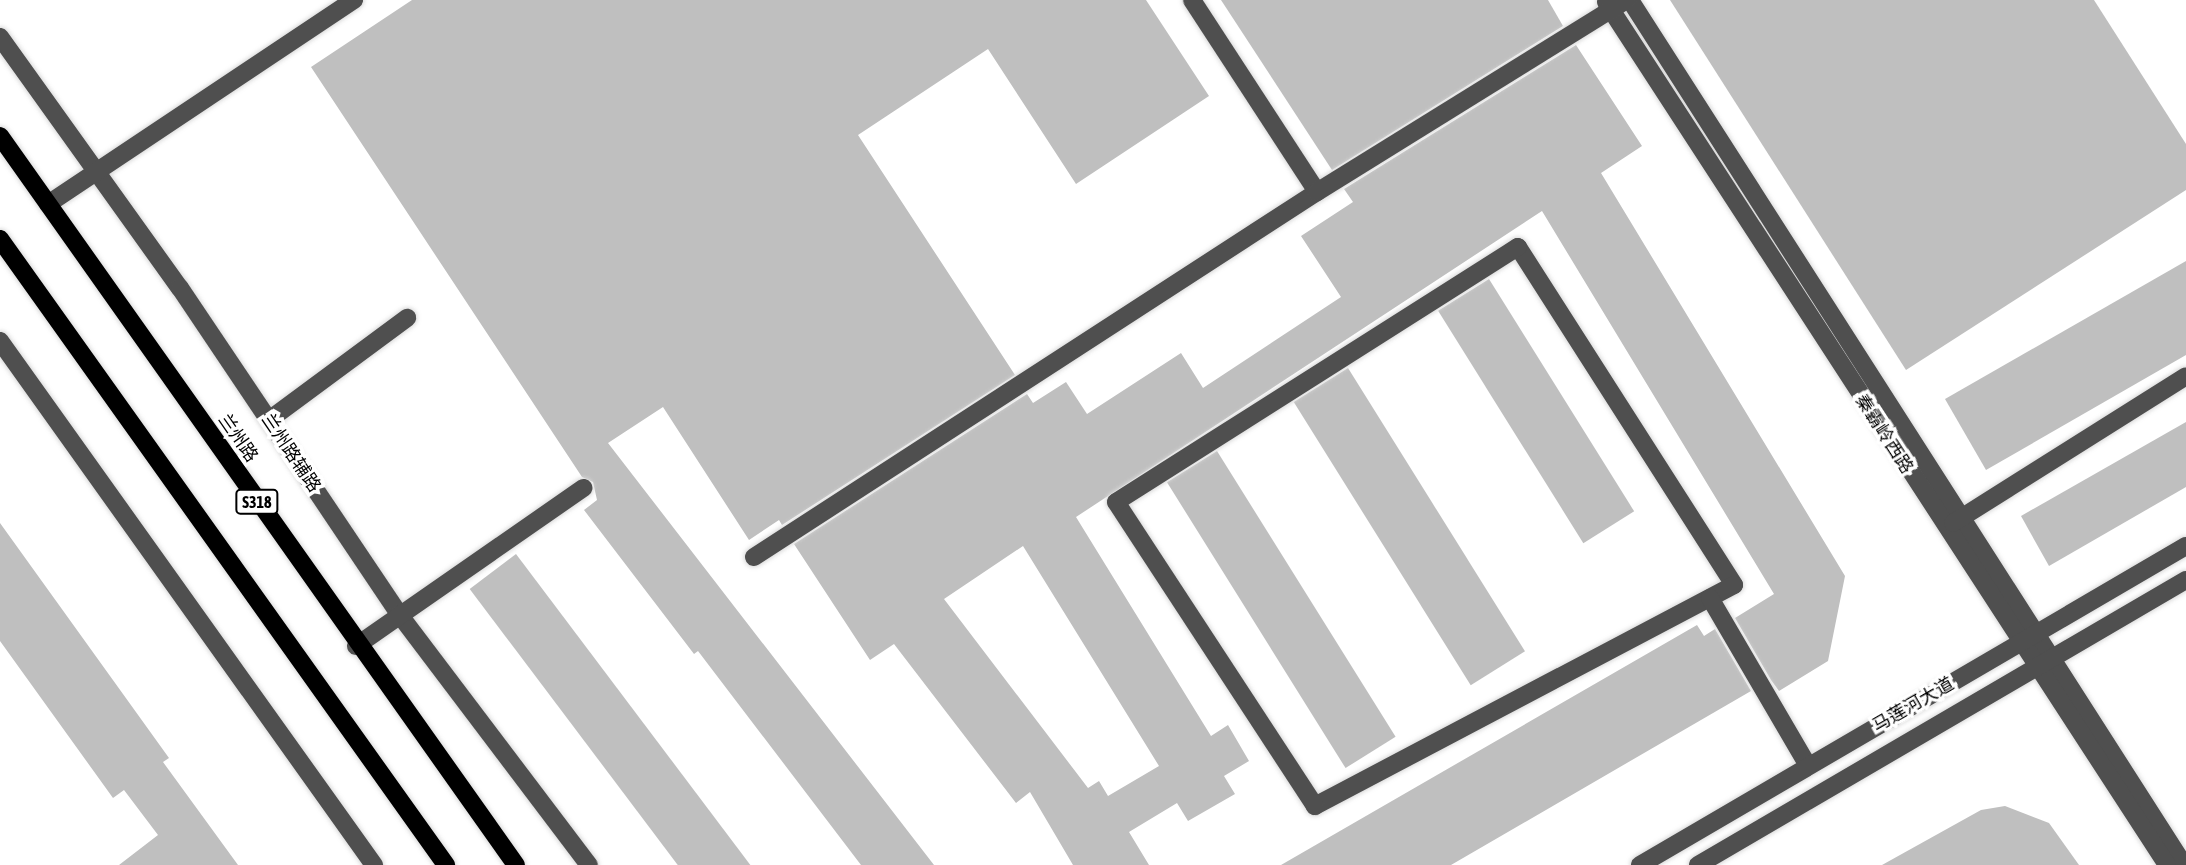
<!DOCTYPE html>
<meta charset="utf-8">
<style>
body{margin:0}
#map{position:relative;width:2186px;height:865px;overflow:hidden;background:#fff;font-family:"Asap Condensed","Noto Sans SC",sans-serif}
div>[style]{position:absolute}
.building>*{inset:0;background:#bfbfbf;transform-origin:0 0}
.roads{filter:drop-shadow(0 0 2px #dbdbdb) drop-shadow(0 0 2px #dbdbdb)}
.minor>*{height:18px;margin:-9px;padding:0 9px;transform-origin:9px;border-radius:9px;background:#4f4f4f}
.major>*{height:18px;margin:-9px;padding:0 9px;transform-origin:9px;border-radius:9px;background:#000}
span{translate:-50% -50%;white-space:nowrap;text-align:center;line-height:1.15;-webkit-text-stroke:7px #fff;paint-order:stroke}
.shield-label span{padding:2px 5px;background:#fff;border:2px solid;border-radius:5px;-webkit-text-stroke-width:0}
.shield-label{font-size:16px;color:#000;font-weight:700}
.street-label{font-size:18px;color:#000}
</style>
<div id="map">
<div class="building">
<i style="clip-path:polygon(412px 0,1146px 0,1209px 96px,1076px 184px,988px 49px,858px 135px,1015px 375px,782px 525px,779px 520px,749px 540px,663px 407px,608px 443px,934px 865px,861px 865px,698px 651px,694px 654px,584px 510px,597px 500px,593px 482px,582px 477px,311px 67px)"></i>
<i style="clip-path:polygon(1221px 0,1548px 0,1563px 26px,1332px 170px)"></i>
<i style="clip-path:polygon(1670px 0,2094px 0,2186px 144px,2186px 190px,1906px 370px)"></i>
<i style="clip-path:polygon(evenodd,1576px 45px,1642px 146px,1601px 173px,1845px 576px,1828px 661px,1779px 691px,1771px 680px,1735px 618px,1774px 594px,1542px 211px,1076px 517px,1211px 736px,1228px 725px,1249px 761px,1224px 776px,1235px 794px,1188px 821px,1177px 803px,1129px 832px,1149px 865px,1073px 865px,1030px 792px,1016px 803px,894px 644px,870px 660px,794px 544px,1027px 394px,1033px 403px,1066px 382px,1087px 414px,1181px 353px,1203px 388px,1341px 297px,1301px 236px,1353px 202px,1344px 189px,1576px 45px,1023px 546px,1159px 766px,1108px 796px,1099px 781px,1088px 788px,944px 599px,1023px 546px)"></i>
<i style="clip-path:polygon(2186px 261px,2186px 355px,1986px 470px,1945px 399px)"></i>
<i style="left:1489px;top:279px;width:274px;height:60px;rotate:58deg"></i>
<i style="left:1348px;top:368px;width:334px;height:64px;rotate:58deg"></i>
<i style="clip-path:polygon(2186px 422px,2186px 487px,2049px 566px,2021px 516px)"></i>
<i style="left:1217px;top:451px;width:337px;height:59px;rotate:58deg"></i>
<i style="clip-path:polygon(0 523px,169px 758px,163px 762px,238px 865px,119px 865px,158px 835px,124px 790px,113px 798px,0 641px)"></i>
<i style="left:516px;top:554px;width:392px;height:58px;rotate:53deg"></i>
<i style="clip-path:polygon(1697px 625px,1704px 636px,1715px 629px,1751px 691px,1451px 865px,1281px 865px)"></i>
<i style="clip-path:polygon(2005px 806px,2049px 823px,2079px 865px,1882px 865px,1981px 810px)"></i>
</div>
<div class="roads">
<div class="minor">
<i style="left:1192px;top:0;width:229px;rotate:56.9deg"></i>
<i style="left:1630px;top:0;width:1027px;rotate:57.36deg"></i>
<i style="left:1606px;top:2px;width:1029px;rotate:56.97deg"></i>
<i style="left:0;top:37px;width:309px;rotate:54.4deg"></i>
<i style="left:180px;top:288px;width:393px;rotate:56.1deg"></i>
<i style="left:399px;top:614px;width:315px;rotate:52.9deg"></i>
<i style="left:48px;top:204px;width:368px;rotate:-33.7deg"></i>
<i style="left:1518px;top:247px;width:401px;rotate:57.4deg"></i>
<i style="left:1734px;top:585px;width:474px;rotate:152.2deg"></i>
<i style="left:1315px;top:806px;width:363px;rotate:-123.2deg"></i>
<i style="left:1116px;top:502px;width:476px;rotate:-32.4deg"></i>
<i style="left:0;top:341px;width:644px;rotate:54.48deg"></i>
<i style="left:269px;top:420px;width:172px;rotate:-36.5deg"></i>
<i style="left:1953px;top:523px;width:275px;rotate:-32.2deg"></i>
<i style="left:754px;top:557px;width:671px;rotate:-32.96deg"></i>
<i style="left:1317px;top:192px;width:365px;rotate:-31.8deg"></i>
<i style="left:1710px;top:598px;width:194px;rotate:59.7deg"></i>
<i style="left:356px;top:646px;width:277px;rotate:-34.8deg"></i>
<i style="left:1640px;top:865px;width:632px;rotate:-30.3deg"></i>
<i style="left:1698px;top:865px;width:565px;rotate:-30.29deg"></i>
</div>
<div class="major">
<i style="left:0;top:136px;width:893px;rotate:54.71deg"></i>
<i style="left:0;top:239px;width:769px;rotate:54.53deg"></i>
</div>
</div>
<div class="shield-label">
<span style="left:257px;top:502px">S318</span>
</div>
<div class="street-label">
<span style="left:1884px;top:434px;rotate:57deg">秦霸岭西路</span>
<span style="left:238px;top:438px;rotate:55deg">兰州路</span>
<span style="left:291px;top:453px;rotate:56deg">兰州路辅路</span>
<span style="left:1913px;top:705px;rotate:-30deg">马莲河大道</span>
</div>
</div>
